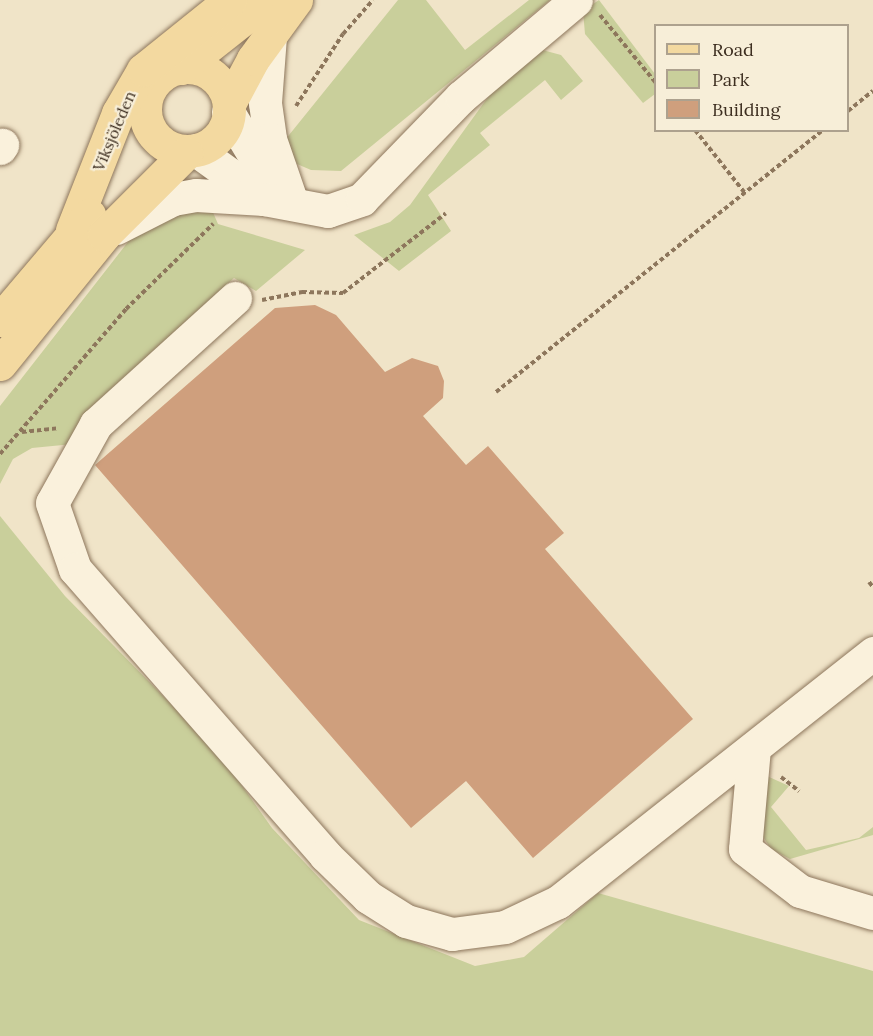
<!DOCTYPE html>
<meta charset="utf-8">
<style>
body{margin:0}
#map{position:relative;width:873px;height:1036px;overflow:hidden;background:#f0e4c8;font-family:Lora,serif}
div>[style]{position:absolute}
.green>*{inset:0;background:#c9cf9b}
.building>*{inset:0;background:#cf9f7d}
.path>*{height:4px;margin-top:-2px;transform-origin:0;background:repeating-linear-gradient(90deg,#8d765c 0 4.5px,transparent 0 7.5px)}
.roads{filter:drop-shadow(0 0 2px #8d765c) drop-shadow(0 0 2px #8d765c)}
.minor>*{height:33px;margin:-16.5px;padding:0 16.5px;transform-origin:16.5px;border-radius:16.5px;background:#faf1dc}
.major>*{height:33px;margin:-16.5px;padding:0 16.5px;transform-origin:16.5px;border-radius:16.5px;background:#f3d9a0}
.major>.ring{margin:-16.5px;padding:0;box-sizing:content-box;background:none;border:33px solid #f3d9a0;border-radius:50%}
span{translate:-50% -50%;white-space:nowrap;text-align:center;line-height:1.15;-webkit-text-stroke:4.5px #f7eed8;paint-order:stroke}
.street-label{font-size:16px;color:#3d2e20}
.legend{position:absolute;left:654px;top:24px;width:195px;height:108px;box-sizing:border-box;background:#f7eed8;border:2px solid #ada18e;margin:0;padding:8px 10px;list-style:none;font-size:18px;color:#3d2e20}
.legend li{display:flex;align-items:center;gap:12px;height:30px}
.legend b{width:30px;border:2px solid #ada18e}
</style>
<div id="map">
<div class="green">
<i style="clip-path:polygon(398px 0,426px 0,465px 50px,529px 0,550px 0,341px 171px,311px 170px,297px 164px,285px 140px)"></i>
<i style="clip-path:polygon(599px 0,655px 74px,655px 94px,643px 103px,585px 34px,583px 11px)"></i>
<i style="clip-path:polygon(535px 48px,561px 55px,583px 81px,561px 100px,545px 80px,480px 133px,490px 145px,428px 195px,451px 231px,399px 271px,354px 235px,390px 222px,410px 205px,512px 64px)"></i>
<i style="clip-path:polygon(209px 203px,218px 224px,305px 250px,256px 291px,234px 278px,86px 417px,73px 444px,32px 448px,13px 459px,0 484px,0 406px,142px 224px)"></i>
<i style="clip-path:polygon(0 516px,65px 596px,218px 752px,272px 828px,359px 920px,475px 966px,524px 957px,598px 893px,873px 971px,873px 1036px,0 1036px)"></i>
<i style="clip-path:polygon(767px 776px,789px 786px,771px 807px,806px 850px,859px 838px,873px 827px,873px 835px,790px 859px,771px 849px,762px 835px)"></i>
</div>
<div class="building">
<i style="clip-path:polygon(315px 305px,336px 315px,385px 372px,412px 358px,438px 366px,444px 381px,443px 398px,423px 416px,466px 465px,488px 446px,564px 533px,545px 549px,693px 719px,533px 858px,466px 781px,411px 828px,95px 465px,275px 308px)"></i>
</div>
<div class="path">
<i style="left:600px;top:15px;width:88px;rotate:50.5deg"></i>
<i style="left:296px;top:106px;width:86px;rotate:-56.9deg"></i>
<i style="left:343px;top:34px;width:45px;rotate:-48.6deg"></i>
<i style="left:848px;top:111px;width:32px;rotate:-39deg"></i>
<i style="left:695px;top:130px;width:80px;rotate:51.6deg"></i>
<i style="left:262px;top:300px;width:41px;rotate:-11.3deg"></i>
<i style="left:302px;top:292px;width:41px;rotate:1.4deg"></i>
<i style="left:343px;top:293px;width:130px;rotate:-37.8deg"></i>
<i style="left:496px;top:392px;width:419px;rotate:-38.7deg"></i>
<i style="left:22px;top:432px;width:37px;rotate:-6deg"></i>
<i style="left:0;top:454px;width:192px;rotate:-49deg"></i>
<i style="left:126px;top:309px;width:122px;rotate:-44.3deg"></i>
<i style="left:869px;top:582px;width:6px;rotate:51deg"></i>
<i style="left:781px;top:777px;width:23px;rotate:38deg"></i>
</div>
<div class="roads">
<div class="minor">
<i style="left:270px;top:36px;width:67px;rotate:94.3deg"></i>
<i style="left:265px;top:103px;width:36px;rotate:82deg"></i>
<i style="left:270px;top:139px;width:68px;rotate:71deg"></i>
<i style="left:228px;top:112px;width:52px;rotate:59deg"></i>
<i style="left:255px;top:157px;width:31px;rotate:33deg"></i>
<i style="left:0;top:148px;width:4px;rotate:-56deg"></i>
<i style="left:196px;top:150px;width:84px;rotate:35.8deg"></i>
<i style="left:116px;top:228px;width:64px;rotate:-27deg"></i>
<i style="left:173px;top:199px;width:23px;rotate:-10deg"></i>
<i style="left:196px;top:195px;width:68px;rotate:3.4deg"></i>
<i style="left:264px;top:199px;width:65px;rotate:10.6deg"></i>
<i style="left:328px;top:211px;width:36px;rotate:-19deg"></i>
<i style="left:362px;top:199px;width:142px;rotate:-45.9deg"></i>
<i style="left:461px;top:97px;width:150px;rotate:-40.1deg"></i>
<i style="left:235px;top:298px;width:188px;rotate:137.8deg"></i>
<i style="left:96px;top:424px;width:90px;rotate:119.1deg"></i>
<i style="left:52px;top:503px;width:70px;rotate:70.8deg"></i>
<i style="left:75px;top:569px;width:380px;rotate:48.8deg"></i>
<i style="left:325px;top:855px;width:60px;rotate:44.3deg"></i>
<i style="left:368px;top:897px;width:45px;rotate:32.3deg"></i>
<i style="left:406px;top:921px;width:48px;rotate:15.8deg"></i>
<i style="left:452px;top:934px;width:53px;rotate:-7.5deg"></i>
<i style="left:505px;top:927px;width:59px;rotate:-25.3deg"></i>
<i style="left:558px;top:902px;width:402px;rotate:-38.3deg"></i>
<i style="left:754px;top:748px;width:101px;rotate:95.1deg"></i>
<i style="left:745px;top:849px;width:69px;rotate:37.4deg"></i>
<i style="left:800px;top:891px;width:76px;rotate:16.8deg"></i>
</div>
<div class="major">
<i class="ring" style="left:145px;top:67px;width:51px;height:51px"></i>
<i style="left:181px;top:68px;width:110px;rotate:-38.3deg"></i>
<i style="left:229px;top:104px;width:51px;rotate:-61.9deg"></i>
<i style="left:253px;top:59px;width:73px;rotate:-53.9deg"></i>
<i style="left:72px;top:230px;width:126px;rotate:-68.5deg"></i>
<i style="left:118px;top:113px;width:50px;rotate:-59.8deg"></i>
<i style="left:143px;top:70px;width:112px;rotate:-38.8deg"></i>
<i style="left:0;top:320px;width:138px;rotate:-49.7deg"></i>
<i style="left:0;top:364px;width:166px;rotate:-51.1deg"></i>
<i style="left:104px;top:235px;width:116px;rotate:-45deg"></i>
</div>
</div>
<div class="street-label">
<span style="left:114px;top:131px;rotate:-67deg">Viksjöleden</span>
</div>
<ul class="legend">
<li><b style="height:8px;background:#f3d9a0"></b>Road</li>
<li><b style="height:16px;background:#c9cf9b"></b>Park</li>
<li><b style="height:16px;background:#cf9f7d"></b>Building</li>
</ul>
</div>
